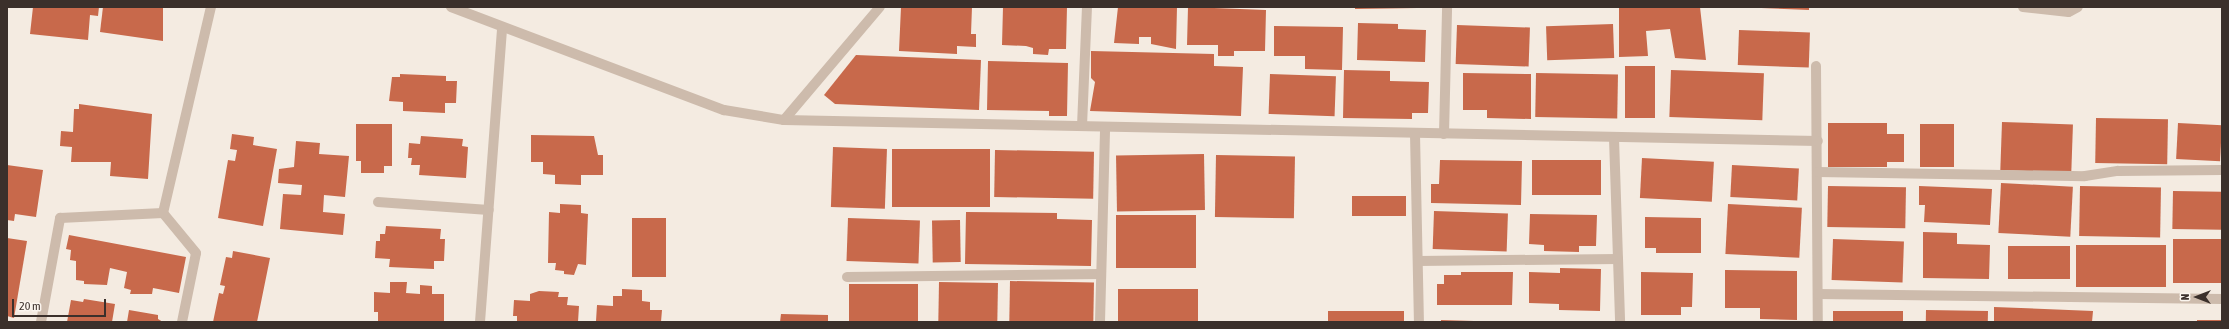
<!DOCTYPE html>
<style>
body{margin:0}
#map{position:relative;width:2229px;height:329px;overflow:hidden;background:#f4ebe1;font-family:"Asap Condensed",sans-serif}
div>[style]{position:absolute}
.building>*{inset:0;background:#c8694b;transform-origin:0 0}
.service>*{height:10px;margin:-5px;padding:0 5px;transform-origin:5px;border-radius:5px;background:#cdbbac}
.minor>*{height:10px;margin:-5px;padding:0 5px;transform-origin:5px;border-radius:5px;background:#cdbbac}
span{translate:-50% -50%;white-space:nowrap;text-align:center;line-height:1.15;-webkit-text-stroke:4px #fbf5ee;paint-order:stroke}
.frame{position:absolute;inset:0;border:8px solid #3b302b;pointer-events:none}
.north{position:absolute;left:2177px;top:277px;width:40px;height:40px;-webkit-text-stroke:3px #fbf5ee;paint-order:stroke;rotate:270deg;font-size:11px;font-weight:700;line-height:16px;text-align:center;color:#3b302b}
.north::after{content:'';display:block;margin:auto;width:14px;height:18px;background:#3b302b;clip-path:polygon(50% 0,100% 100%,50% 72%,0 100%)}
.scale{position:absolute;left:12px;top:299px;width:94px;height:18px;box-sizing:border-box;border:2px solid #3b302b;border-top:0;padding-left:5px;font-size:12px;line-height:14px;white-space:nowrap;color:#3b302b;-webkit-text-stroke:3px #fbf5ee;paint-order:stroke}
</style>
<div id="map">
<div class="building">
<i style="clip-path:polygon(33px 7px,99px 7px,98px 16px,90px 15px,88px 40px,30px 34px)"></i>
<i style="clip-path:polygon(103px 7px,163px 7px,163px 41px,100px 32px)"></i>
<i style="clip-path:polygon(901px 7px,972px 7px,971px 34px,976px 34px,976px 47px,957px 46px,957px 54px,899px 51px)"></i>
<i style="clip-path:polygon(1003px 7px,1067px 7px,1066px 49px,1049px 49px,1048px 55px,1033px 54px,1033px 48px,1026px 46px,1002px 45px)"></i>
<i style="clip-path:polygon(1118px 7px,1177px 7px,1176px 49px,1151px 44px,1151px 37px,1139px 37px,1139px 44px,1114px 43px)"></i>
<i style="clip-path:polygon(1188px 7px,1266px 10px,1265px 51px,1234px 51px,1234px 56px,1218px 56px,1218px 45px,1187px 45px)"></i>
<i style="clip-path:polygon(1355px 7px,1417px 7px,1417px 8px,1355px 9px)"></i>
<i style="clip-path:polygon(1619px 7px,1700px 7px,1706px 60px,1675px 58px,1670px 29px,1646px 31px,1648px 56px,1619px 57px)"></i>
<i style="clip-path:polygon(1736px 7px,1809px 7px,1809px 10px)"></i>
<i style="clip-path:polygon(1358px 23px,1398px 24px,1398px 29px,1426px 30px,1425px 62px,1357px 60px)"></i>
<i style="left:1613px;top:24px;width:34px;height:67px;rotate:88deg"></i>
<i style="left:1457px;top:25px;width:73px;height:39px;rotate:2deg"></i>
<i style="clip-path:polygon(1274px 26px,1343px 27px,1342px 70px,1305px 69px,1305px 56px,1274px 56px)"></i>
<i style="left:1739px;top:30px;width:71px;height:35px;rotate:2deg"></i>
<i style="clip-path:polygon(1091px 51px,1214px 54px,1214px 66px,1243px 67px,1241px 116px,1090px 111px,1095px 82px,1091px 78px)"></i>
<i style="clip-path:polygon(856px 55px,981px 60px,979px 110px,835px 104px,824px 95px)"></i>
<i style="clip-path:polygon(988px 61px,1068px 63px,1067px 116px,1049px 116px,1049px 111px,987px 110px)"></i>
<i style="left:1625px;top:66px;width:30px;height:52px"></i>
<i style="clip-path:polygon(1344px 70px,1390px 71px,1390px 81px,1429px 82px,1428px 113px,1412px 113px,1412px 119px,1343px 118px)"></i>
<i style="left:1671px;top:70px;width:93px;height:47px;rotate:2deg"></i>
<i style="clip-path:polygon(1463px 73px,1531px 74px,1531px 119px,1487px 118px,1487px 110px,1463px 110px)"></i>
<i style="left:1536px;top:73px;width:82px;height:44px;rotate:1deg"></i>
<i style="clip-path:polygon(400px 74px,446px 76px,446px 81px,457px 81px,456px 103px,445px 103px,445px 113px,403px 111px,403px 102px,389px 101px,392px 77px,400px 77px)"></i>
<i style="left:1270px;top:74px;width:66px;height:40px;rotate:2deg"></i>
<i style="clip-path:polygon(79px 104px,152px 114px,148px 179px,110px 176px,111px 162px,71px 162px,72px 147px,60px 146px,61px 131px,73px 132px,74px 109px,79px 109px)"></i>
<i style="left:2096px;top:118px;width:72px;height:45px;rotate:1deg"></i>
<i style="left:2002px;top:122px;width:71px;height:48px;rotate:2deg"></i>
<i style="clip-path:polygon(1828px 123px,1887px 123px,1887px 134px,1904px 134px,1904px 162px,1887px 162px,1887px 167px,1828px 167px)"></i>
<i style="left:2178px;top:123px;width:44px;height:36px;rotate:3deg"></i>
<i style="clip-path:polygon(356px 124px,392px 124px,392px 166px,384px 166px,384px 173px,361px 173px,361px 161px,356px 161px)"></i>
<i style="left:1920px;top:124px;width:34px;height:43px"></i>
<i style="clip-path:polygon(232px 134px,254px 137px,253px 145px,277px 149px,263px 226px,218px 218px,228px 160px,235px 161px,237px 150px,230px 149px)"></i>
<i style="clip-path:polygon(531px 135px,594px 136px,598px 155px,603px 155px,603px 175px,581px 175px,581px 185px,555px 184px,555px 175px,543px 174px,543px 162px,531px 162px)"></i>
<i style="clip-path:polygon(421px 136px,463px 139px,462px 146px,468px 147px,466px 178px,419px 175px,420px 165px,411px 165px,412px 158px,408px 158px,409px 143px,420px 144px)"></i>
<i style="clip-path:polygon(296px 141px,320px 143px,319px 154px,349px 156px,345px 197px,324px 195px,323px 212px,345px 214px,343px 235px,280px 229px,283px 194px,301px 195px,302px 185px,278px 183px,279px 169px,294px 167px)"></i>
<i style="left:833px;top:147px;width:54px;height:60px;rotate:2deg"></i>
<i style="left:892px;top:149px;width:98px;height:58px"></i>
<i style="left:995px;top:150px;width:99px;height:47px;rotate:1deg"></i>
<i style="left:1204px;top:154px;width:56px;height:88px;rotate:89deg"></i>
<i style="left:1216px;top:155px;width:79px;height:62px;rotate:1deg"></i>
<i style="left:1642px;top:158px;width:72px;height:40px;rotate:3deg"></i>
<i style="clip-path:polygon(1440px 160px,1522px 161px,1521px 205px,1431px 203px,1431px 184px,1439px 184px)"></i>
<i style="left:1601px;top:160px;width:35px;height:69px;rotate:90deg"></i>
<i style="clip-path:polygon(7px 165px,43px 170px,36px 217px,15px 214px,14px 221px,7px 220px)"></i>
<i style="left:1732px;top:165px;width:67px;height:32px;rotate:3deg"></i>
<i style="left:2001px;top:183px;width:72px;height:50px;rotate:3deg"></i>
<i style="left:1828px;top:186px;width:78px;height:41px;rotate:1deg"></i>
<i style="clip-path:polygon(1919px 186px,1992px 189px,1990px 225px,1924px 222px,1925px 205px,1919px 205px)"></i>
<i style="left:2080px;top:186px;width:81px;height:50px;rotate:1deg"></i>
<i style="left:2173px;top:191px;width:49px;height:38px;rotate:1deg"></i>
<i style="left:1406px;top:196px;width:20px;height:54px;rotate:90deg"></i>
<i style="clip-path:polygon(560px 204px,581px 205px,581px 213px,588px 214px,586px 265px,578px 264px,574px 275px,564px 274px,564px 271px,555px 270px,556px 263px,548px 263px,549px 212px,560px 213px)"></i>
<i style="left:1728px;top:204px;width:74px;height:50px;rotate:3deg"></i>
<i style="left:1434px;top:211px;width:74px;height:38px;rotate:2deg"></i>
<i style="clip-path:polygon(966px 212px,1057px 213px,1057px 219px,1092px 220px,1091px 266px,965px 264px)"></i>
<i style="clip-path:polygon(1530px 214px,1597px 215px,1596px 246px,1579px 246px,1579px 252px,1544px 251px,1544px 245px,1529px 244px)"></i>
<i style="left:1116px;top:215px;width:80px;height:53px"></i>
<i style="clip-path:polygon(1645px 217px,1701px 218px,1701px 253px,1656px 253px,1656px 248px,1645px 248px)"></i>
<i style="left:632px;top:218px;width:34px;height:59px"></i>
<i style="left:848px;top:218px;width:72px;height:43px;rotate:2deg"></i>
<i style="left:960px;top:220px;width:42px;height:28px;rotate:89deg"></i>
<i style="clip-path:polygon(386px 226px,441px 229px,440px 239px,445px 239px,444px 261px,434px 261px,434px 269px,389px 267px,390px 259px,375px 258px,376px 241px,380px 241px,380px 234px,385px 234px)"></i>
<i style="clip-path:polygon(1923px 232px,1957px 233px,1957px 244px,1990px 245px,1989px 279px,1923px 278px)"></i>
<i style="clip-path:polygon(69px 235px,186px 257px,179px 293px,153px 288px,152px 294px,130px 294px,131px 290px,124px 288px,127px 272px,110px 268px,107px 285px,84px 284px,84px 281px,76px 280px,76px 261px,70px 260px,71px 250px,66px 249px)"></i>
<i style="clip-path:polygon(7px 238px,27px 241px,14px 318px,7px 316px)"></i>
<i style="left:1833px;top:239px;width:71px;height:41px;rotate:2deg"></i>
<i style="left:2222px;top:239px;width:44px;height:49px;rotate:90deg"></i>
<i style="left:2076px;top:245px;width:90px;height:42px"></i>
<i style="left:2070px;top:246px;width:33px;height:62px;rotate:90deg"></i>
<i style="clip-path:polygon(233px 251px,270px 258px,257px 322px,213px 322px,219px 293px,223px 294px,225px 286px,220px 285px,226px 257px,232px 258px)"></i>
<i style="clip-path:polygon(1560px 268px,1601px 269px,1600px 311px,1559px 310px,1559px 304px,1529px 303px,1529px 272px,1560px 273px)"></i>
<i style="clip-path:polygon(1725px 270px,1797px 271px,1797px 320px,1760px 319px,1760px 308px,1725px 308px)"></i>
<i style="clip-path:polygon(1461px 272px,1513px 272px,1512px 305px,1437px 305px,1437px 284px,1444px 284px,1444px 275px,1461px 275px)"></i>
<i style="clip-path:polygon(1641px 272px,1693px 273px,1692px 307px,1681px 307px,1681px 315px,1641px 315px)"></i>
<i style="left:1010px;top:281px;width:84px;height:41px;rotate:1deg"></i>
<i style="clip-path:polygon(390px 282px,407px 282px,406px 293px,420px 294px,420px 285px,432px 286px,432px 294px,444px 294px,444px 322px,378px 322px,378px 312px,374px 312px,374px 292px,390px 293px)"></i>
<i style="left:939px;top:282px;width:59px;height:40px;rotate:1deg"></i>
<i style="left:849px;top:284px;width:69px;height:38px"></i>
<i style="clip-path:polygon(622px 289px,642px 290px,642px 301px,650px 302px,650px 310px,662px 310px,661px 322px,596px 321px,597px 305px,613px 306px,613px 296px,622px 296px)"></i>
<i style="left:1118px;top:289px;width:80px;height:33px"></i>
<i style="clip-path:polygon(539px 291px,559px 292px,558px 297px,568px 297px,567px 305px,579px 306px,578px 322px,517px 322px,517px 316px,513px 316px,514px 300px,530px 301px,530px 294px)"></i>
<i style="clip-path:polygon(84px 299px,115px 304px,112px 322px,67px 322px,71px 300px,83px 302px)"></i>
<i style="clip-path:polygon(1994px 307px,2093px 311px,2092px 322px,1994px 322px)"></i>
<i style="clip-path:polygon(129px 310px,158px 315px,158px 319px,163px 322px,127px 322px)"></i>
<i style="left:1926px;top:310px;width:62px;height:12px;rotate:1deg"></i>
<i style="left:1328px;top:311px;width:76px;height:11px"></i>
<i style="left:1833px;top:311px;width:70px;height:11px"></i>
<i style="clip-path:polygon(781px 314px,828px 315px,828px 322px,780px 322px)"></i>
<i style="clip-path:polygon(1441px 320px,1474px 321px,1474px 322px,1441px 322px)"></i>
<i style="left:2197px;top:320px;width:25px;height:2px"></i>
</div>
<div class="service">
<i style="left:41px;top:322px;width:106px;rotate:-79.6deg"></i>
<i style="left:60px;top:218px;width:103px;rotate:-2.8deg"></i>
<i style="left:182px;top:322px;width:70px;rotate:-78.5deg"></i>
<i style="left:196px;top:253px;width:52px;rotate:-129.5deg"></i>
<i style="left:163px;top:213px;width:212px;rotate:-76.9deg"></i>
</div>
<div class="minor">
<i style="left:451px;top:7px;width:292px;rotate:20.7deg"></i>
<i style="left:724px;top:110px;width:61px;rotate:9.5deg"></i>
<i style="left:784px;top:120px;width:148px;rotate:-49.7deg"></i>
<i style="left:2023px;top:7px;width:46px;rotate:6.2deg"></i>
<i style="left:2069px;top:12px;width:10px;rotate:-29deg"></i>
<i style="left:1816px;top:66px;width:256px;rotate:89.6deg"></i>
<i style="left:784px;top:120px;width:1034px;rotate:1.16deg"></i>
<i style="left:1082px;top:126px;width:119px;rotate:-87.6deg"></i>
<i style="left:1415px;top:134px;width:188px;rotate:88.8deg"></i>
<i style="left:1444px;top:134px;width:127px;rotate:-88.6deg"></i>
<i style="left:1614px;top:138px;width:184px;rotate:88.1deg"></i>
<i style="left:1818px;top:172px;width:267px;rotate:0.9deg"></i>
<i style="left:2085px;top:176px;width:33px;rotate:-9deg"></i>
<i style="left:2118px;top:171px;width:104px;rotate:-0.6deg"></i>
<i style="left:378px;top:202px;width:111px;rotate:4.1deg"></i>
<i style="left:1418px;top:261px;width:200px;rotate:-0.6deg"></i>
<i style="left:847px;top:277px;width:254px;rotate:-0.7deg"></i>
<i style="left:1818px;top:294px;width:404px;rotate:0.7deg"></i>
<i style="left:480px;top:322px;width:295px;rotate:-85.7deg"></i>
<i style="left:1100px;top:322px;width:195px;rotate:-88.5deg"></i>
</div>
<div class="frame"></div>
<div class="north">N</div>
<div class="scale">20 m</div>
</div>
